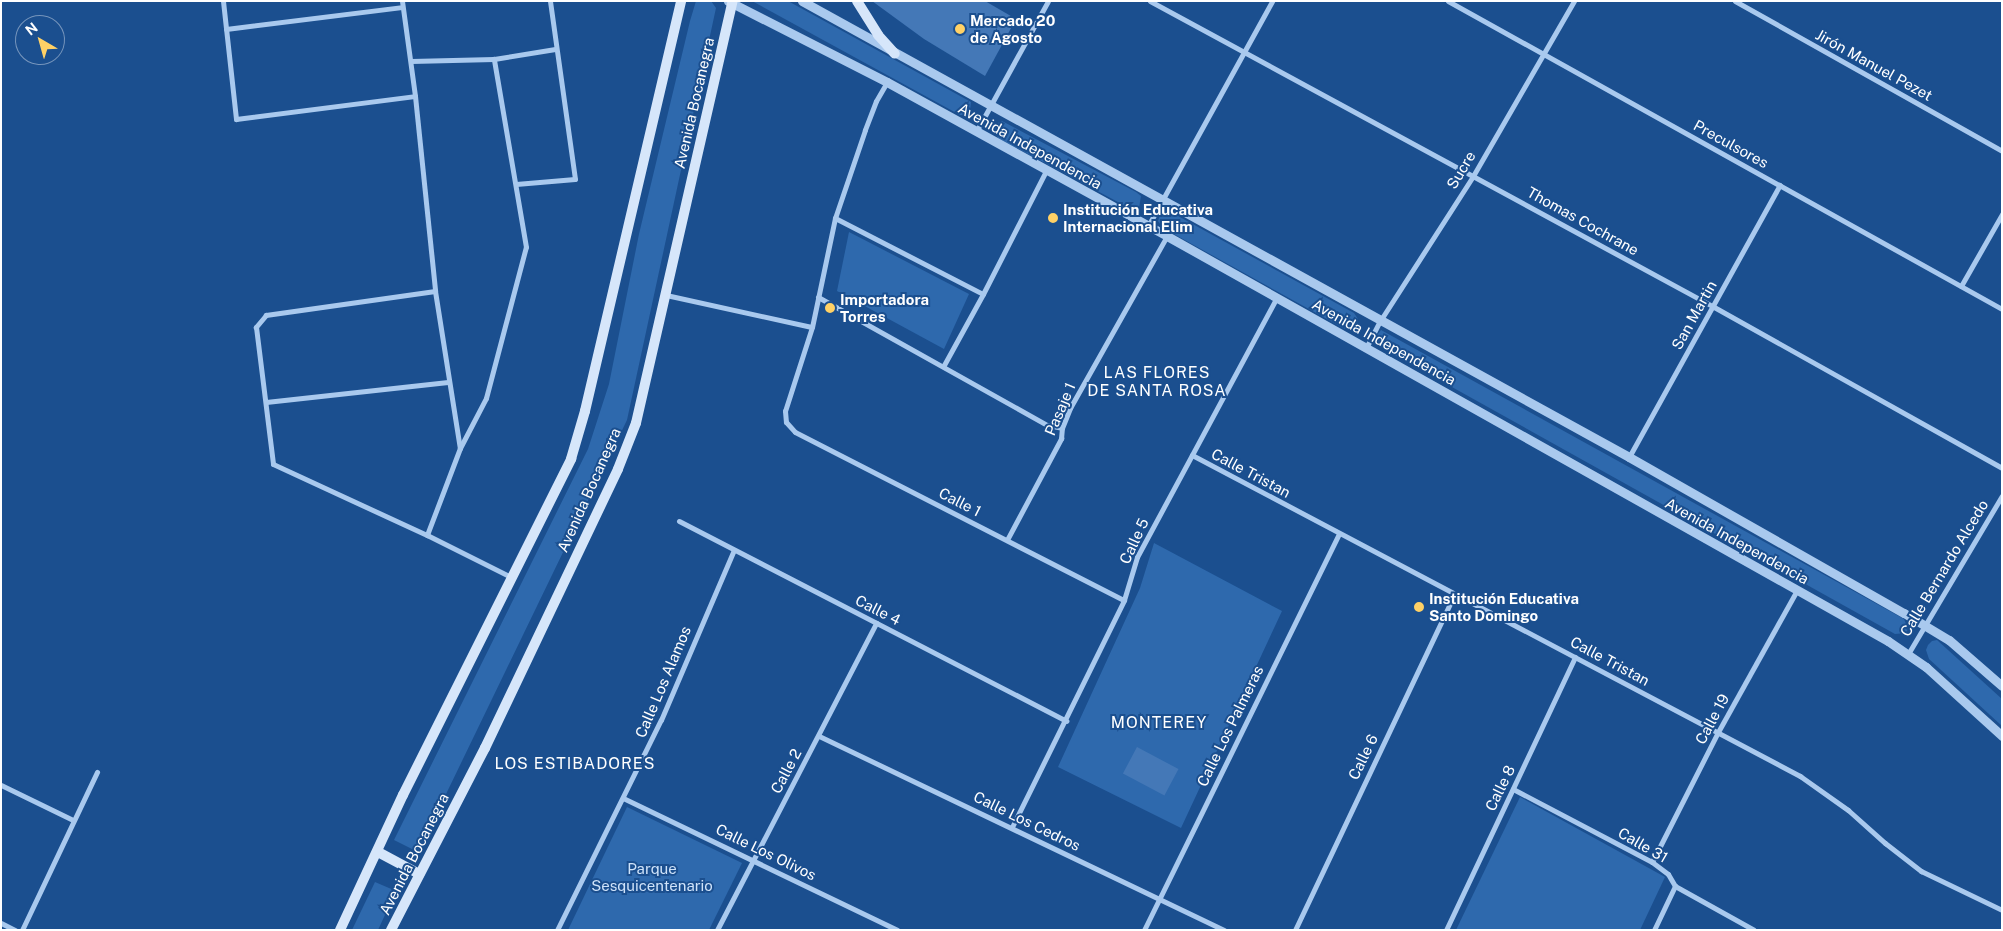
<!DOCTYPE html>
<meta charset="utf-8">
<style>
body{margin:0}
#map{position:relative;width:2003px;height:931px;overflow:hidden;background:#1b4f8f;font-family:"Public Sans",sans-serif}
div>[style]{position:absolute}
.green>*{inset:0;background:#2e69ad}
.building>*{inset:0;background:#4478b7;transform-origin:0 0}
.pedestrian>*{height:4.5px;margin:-2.25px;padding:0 2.25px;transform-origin:2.25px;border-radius:2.25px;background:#a9c9ee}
.minor>*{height:5px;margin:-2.5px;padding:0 2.5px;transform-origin:2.5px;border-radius:2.5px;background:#a9c9ee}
.tertiary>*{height:9px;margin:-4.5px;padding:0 4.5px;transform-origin:4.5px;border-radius:4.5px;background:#a9c9ee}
.secondary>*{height:10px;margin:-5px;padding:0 5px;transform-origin:5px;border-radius:5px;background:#d6e6fa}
.dots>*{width:14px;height:14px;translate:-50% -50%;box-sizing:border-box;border:2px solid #1b4f8f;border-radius:50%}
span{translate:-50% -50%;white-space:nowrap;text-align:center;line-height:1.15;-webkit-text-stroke:4px #1b4f8f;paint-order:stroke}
.poi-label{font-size:15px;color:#fff;font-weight:700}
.left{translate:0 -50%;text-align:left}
.street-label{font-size:15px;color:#fff}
.park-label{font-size:15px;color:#cfe3fa}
.neighbourhood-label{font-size:16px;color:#fff;letter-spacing:1px}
.frame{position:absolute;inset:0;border:2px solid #fff;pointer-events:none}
.north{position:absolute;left:15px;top:15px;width:50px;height:50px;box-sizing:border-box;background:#1b4f8f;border:1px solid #7695bc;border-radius:50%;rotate:322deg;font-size:14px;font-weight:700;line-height:20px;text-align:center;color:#fff}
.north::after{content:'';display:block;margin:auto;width:18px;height:22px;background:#ffd166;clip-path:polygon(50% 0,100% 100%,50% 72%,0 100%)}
</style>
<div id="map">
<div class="green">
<i style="clip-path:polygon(696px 1px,711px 1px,716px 8px,627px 420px,418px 852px,394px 840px,588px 449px,609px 384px,639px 234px,690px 21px)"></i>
<i style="clip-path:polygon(752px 1px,788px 1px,971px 102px,970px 111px,966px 115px,960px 115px)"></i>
<i style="clip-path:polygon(1002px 121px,1136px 192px,1141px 196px,1139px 208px,1131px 209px,998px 138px,994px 129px,998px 123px)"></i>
<i style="clip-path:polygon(1169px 211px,1354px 313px,1358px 319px,1357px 324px,1345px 329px,1163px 228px,1158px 221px,1160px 215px)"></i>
<i style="clip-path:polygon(849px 232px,969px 294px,944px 349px,837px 291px)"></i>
<i style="clip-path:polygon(1381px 330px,1904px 619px,1908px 629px,1906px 633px,1895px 634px,1380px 347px,1375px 338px)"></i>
<i style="clip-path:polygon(1154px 543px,1282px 611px,1181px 828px,1058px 767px,1140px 588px)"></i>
<i style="clip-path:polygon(1937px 640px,2002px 699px,2002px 726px,1929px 659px,1926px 650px,1928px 645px,1932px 641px)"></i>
<i style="clip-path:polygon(1520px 797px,1665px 877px,1640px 930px,1456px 930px)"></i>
<i style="clip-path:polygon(627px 807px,742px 863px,709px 930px,568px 930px)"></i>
<i style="clip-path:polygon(375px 882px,396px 891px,378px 930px,352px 930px)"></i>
</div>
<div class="building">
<i style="clip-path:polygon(872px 1px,985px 1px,1016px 19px,985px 76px,924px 39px)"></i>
<i style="left:1137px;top:747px;width:47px;height:30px;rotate:28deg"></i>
</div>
<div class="pedestrian">
<i style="left:1007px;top:540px;width:115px;rotate:-61.9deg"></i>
<i style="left:1061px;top:439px;width:11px;rotate:-85deg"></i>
</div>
<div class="minor">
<i style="left:223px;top:1px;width:119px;rotate:83.7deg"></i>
<i style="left:236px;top:119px;width:180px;rotate:-7.3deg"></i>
<i style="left:402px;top:1px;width:96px;rotate:82.2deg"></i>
<i style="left:415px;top:96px;width:196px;rotate:84.1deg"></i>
<i style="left:435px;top:291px;width:159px;rotate:81deg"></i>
<i style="left:460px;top:448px;width:93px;rotate:110.8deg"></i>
<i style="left:1150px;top:1px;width:642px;rotate:28.48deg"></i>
<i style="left:1714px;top:307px;width:330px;rotate:29.2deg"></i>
<i style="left:1448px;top:1px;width:634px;rotate:29.07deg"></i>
<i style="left:1735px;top:1px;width:306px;rotate:29.3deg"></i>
<i style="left:226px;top:29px;width:177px;rotate:-7.1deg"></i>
<i style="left:411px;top:61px;width:83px;rotate:-1.4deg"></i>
<i style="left:494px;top:59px;width:62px;rotate:-9.3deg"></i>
<i style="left:887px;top:82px;width:22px;rotate:120deg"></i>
<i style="left:876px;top:101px;width:31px;rotate:111deg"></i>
<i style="left:865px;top:130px;width:93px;rotate:108.8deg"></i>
<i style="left:835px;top:218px;width:111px;rotate:101.9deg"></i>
<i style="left:812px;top:327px;width:88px;rotate:107.8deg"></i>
<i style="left:785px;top:411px;width:11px;rotate:85deg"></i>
<i style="left:786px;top:422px;width:13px;rotate:48deg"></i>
<i style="left:795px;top:432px;width:369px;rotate:27.1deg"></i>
<i style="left:976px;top:132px;width:149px;rotate:-61.2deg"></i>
<i style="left:516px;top:184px;width:59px;rotate:-4.8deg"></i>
<i style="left:575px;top:179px;width:180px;rotate:-98deg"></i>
<i style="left:835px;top:218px;width:166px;rotate:27.2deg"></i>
<i style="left:1148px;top:226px;width:257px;rotate:-61.1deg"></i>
<i style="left:1961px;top:286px;width:83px;rotate:-60.3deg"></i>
<i style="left:435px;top:291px;width:171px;rotate:171.9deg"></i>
<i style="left:266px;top:315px;width:16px;rotate:130deg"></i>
<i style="left:256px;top:327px;width:138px;rotate:82.9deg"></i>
<i style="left:273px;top:464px;width:170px;rotate:24.8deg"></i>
<i style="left:427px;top:535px;width:96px;rotate:26.6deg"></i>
<i style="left:666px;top:295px;width:149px;rotate:12.4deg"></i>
<i style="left:818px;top:297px;width:262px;rotate:29.2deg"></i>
<i style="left:1047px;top:425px;width:15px;rotate:11deg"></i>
<i style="left:1062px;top:428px;width:22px;rotate:-68deg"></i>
<i style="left:1070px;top:408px;width:197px;rotate:-60.6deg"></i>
<i style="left:1366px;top:348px;width:30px;rotate:-63deg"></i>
<i style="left:1380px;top:321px;width:172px;rotate:-57.3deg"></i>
<i style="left:1473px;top:176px;width:202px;rotate:-60deg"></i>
<i style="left:944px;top:365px;width:81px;rotate:-61.2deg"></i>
<i style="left:983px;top:294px;width:138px;rotate:-62.9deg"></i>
<i style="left:266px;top:402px;width:183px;rotate:-6.3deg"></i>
<i style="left:460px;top:448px;width:56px;rotate:-62.5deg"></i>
<i style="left:486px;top:398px;width:156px;rotate:-75.2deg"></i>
<i style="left:526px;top:247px;width:191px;rotate:-99.7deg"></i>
<i style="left:1192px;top:455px;width:688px;rotate:27.83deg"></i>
<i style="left:1800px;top:776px;width:59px;rotate:35.3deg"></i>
<i style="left:1848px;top:810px;width:50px;rotate:41.7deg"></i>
<i style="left:1885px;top:843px;width:46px;rotate:37.9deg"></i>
<i style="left:1921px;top:871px;width:90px;rotate:25.7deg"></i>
<i style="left:1629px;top:457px;width:311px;rotate:-61deg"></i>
<i style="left:679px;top:521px;width:436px;rotate:27.3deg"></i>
<i style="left:1908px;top:654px;width:184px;rotate:-59.3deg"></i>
<i style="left:819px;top:736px;width:449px;rotate:25.6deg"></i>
<i style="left:1px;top:785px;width:80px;rotate:25.9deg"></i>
<i style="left:1513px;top:789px;width:157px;rotate:27.7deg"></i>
<i style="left:1652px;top:862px;width:20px;rotate:37deg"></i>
<i style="left:1668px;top:874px;width:14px;rotate:60deg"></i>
<i style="left:1675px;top:886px;width:90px;rotate:29.1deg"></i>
<i style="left:623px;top:798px;width:304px;rotate:25.7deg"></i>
<i style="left:1012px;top:827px;width:253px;rotate:-63.7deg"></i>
<i style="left:1124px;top:600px;width:45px;rotate:-73.2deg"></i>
<i style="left:1137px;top:557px;width:295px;rotate:-61.7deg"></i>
<i style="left:1652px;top:862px;width:146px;rotate:-63.1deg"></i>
<i style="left:1718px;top:732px;width:162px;rotate:-60.9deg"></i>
<i style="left:1px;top:923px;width:16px;rotate:27deg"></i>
<i style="left:22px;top:930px;width:175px;rotate:-64.6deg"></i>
<i style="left:557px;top:930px;width:234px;rotate:-63.7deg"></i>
<i style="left:661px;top:720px;width:185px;rotate:-66.8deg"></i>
<i style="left:717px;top:930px;width:346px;rotate:-62.6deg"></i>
<i style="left:1144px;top:930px;width:442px;rotate:-63.8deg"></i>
<i style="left:1295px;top:930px;width:371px;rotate:-64.6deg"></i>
<i style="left:1446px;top:930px;width:302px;rotate:-64.7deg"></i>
<i style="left:1654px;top:930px;width:49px;rotate:-64.5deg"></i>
</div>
<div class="tertiary">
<i style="left:728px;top:1px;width:178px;rotate:27deg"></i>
<i style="left:887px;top:82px;width:320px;rotate:28.8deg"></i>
<i style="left:1167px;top:236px;width:827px;rotate:29.32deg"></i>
<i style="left:1888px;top:641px;width:46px;rotate:34.4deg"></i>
<i style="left:1926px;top:667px;width:103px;rotate:42.2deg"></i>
<i style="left:802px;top:1px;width:944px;rotate:28.87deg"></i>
<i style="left:1629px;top:457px;width:316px;rotate:29.6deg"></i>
<i style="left:1904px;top:613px;width:52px;rotate:31deg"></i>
<i style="left:1949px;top:640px;width:70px;rotate:41deg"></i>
</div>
<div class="secondary">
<i style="left:857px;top:1px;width:40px;rotate:58deg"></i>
<i style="left:878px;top:35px;width:25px;rotate:48deg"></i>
<i style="left:378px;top:852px;width:47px;rotate:28.2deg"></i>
<i style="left:340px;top:930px;width:149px;rotate:-65deg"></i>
<i style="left:403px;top:795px;width:376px;rotate:-63.4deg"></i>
<i style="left:571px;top:459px;width:50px;rotate:-73.7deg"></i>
<i style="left:585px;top:411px;width:421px;rotate:-76.8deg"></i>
<i style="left:391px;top:930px;width:205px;rotate:-62.7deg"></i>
<i style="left:485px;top:748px;width:309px;rotate:-64.5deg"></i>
<i style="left:618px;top:469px;width:49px;rotate:-68.6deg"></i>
<i style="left:636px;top:423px;width:433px;rotate:-77.1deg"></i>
</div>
<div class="dots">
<i style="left:960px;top:29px;background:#ffd166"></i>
<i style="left:1053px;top:218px;background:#ffd166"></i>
<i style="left:830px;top:308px;background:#ffd166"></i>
<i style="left:1419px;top:607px;background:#ffd166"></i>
</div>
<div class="poi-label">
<span class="left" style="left:970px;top:29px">Mercado 20<br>de Agosto</span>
<span class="left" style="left:1063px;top:218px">Institución Educativa<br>Internacional Elim</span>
<span class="left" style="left:840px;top:308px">Importadora<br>Torres</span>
<span class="left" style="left:1429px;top:607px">Institución Educativa<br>Santo Domingo</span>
</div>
<div class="street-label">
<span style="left:1874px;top:65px;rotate:29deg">Jirón Manuel Pezet</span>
<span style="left:694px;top:103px;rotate:-77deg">Avenida Bocanegra</span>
<span style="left:1731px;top:144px;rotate:29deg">Preculsores</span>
<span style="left:1030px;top:146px;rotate:29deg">Avenida Independencia</span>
<span style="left:1461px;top:170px;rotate:-59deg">Sucre</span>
<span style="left:1583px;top:221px;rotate:29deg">Thomas Cochrane</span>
<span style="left:1694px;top:315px;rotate:-61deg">San Martin</span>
<span style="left:1384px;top:342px;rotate:29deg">Avenida Independencia</span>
<span style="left:1060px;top:409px;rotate:-67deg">Pasaje 1</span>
<span style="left:1251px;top:473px;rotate:28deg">Calle Tristan</span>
<span style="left:589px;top:490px;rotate:-66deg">Avenida Bocanegra</span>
<span style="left:960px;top:502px;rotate:27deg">Calle 1</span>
<span style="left:1134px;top:541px;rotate:-65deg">Calle 5</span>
<span style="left:1737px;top:541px;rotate:29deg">Avenida Independencia</span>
<span style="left:1944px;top:568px;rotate:-59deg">Calle Bernardo Alcedo</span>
<span style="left:878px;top:610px;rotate:27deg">Calle 4</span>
<span style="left:1610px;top:661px;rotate:28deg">Calle Tristan</span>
<span style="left:663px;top:682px;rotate:-67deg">Calle Los Alamos</span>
<span style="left:1712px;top:719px;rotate:-62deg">Calle 19</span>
<span style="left:1230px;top:726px;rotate:-64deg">Calle Los Palmeras</span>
<span style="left:1363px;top:757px;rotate:-64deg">Calle 6</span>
<span style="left:786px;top:771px;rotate:-62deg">Calle 2</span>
<span style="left:1500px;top:788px;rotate:-64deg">Calle 8</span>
<span style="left:1027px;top:821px;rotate:26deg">Calle Los Cedros</span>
<span style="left:1643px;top:845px;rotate:30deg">Calle 31</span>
<span style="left:766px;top:852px;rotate:26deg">Calle Los Olivos</span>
<span style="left:414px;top:854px;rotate:-63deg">Avenida Bocanegra</span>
</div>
<div class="park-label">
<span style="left:652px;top:877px">Parque<br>Sesquicentenario</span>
</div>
<div class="neighbourhood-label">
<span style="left:1157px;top:382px">LAS FLORES<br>DE SANTA ROSA</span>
<span style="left:1159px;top:723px">MONTEREY</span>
<span style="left:575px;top:764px">LOS ESTIBADORES</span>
</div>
<div class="frame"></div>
<div class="north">N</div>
</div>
